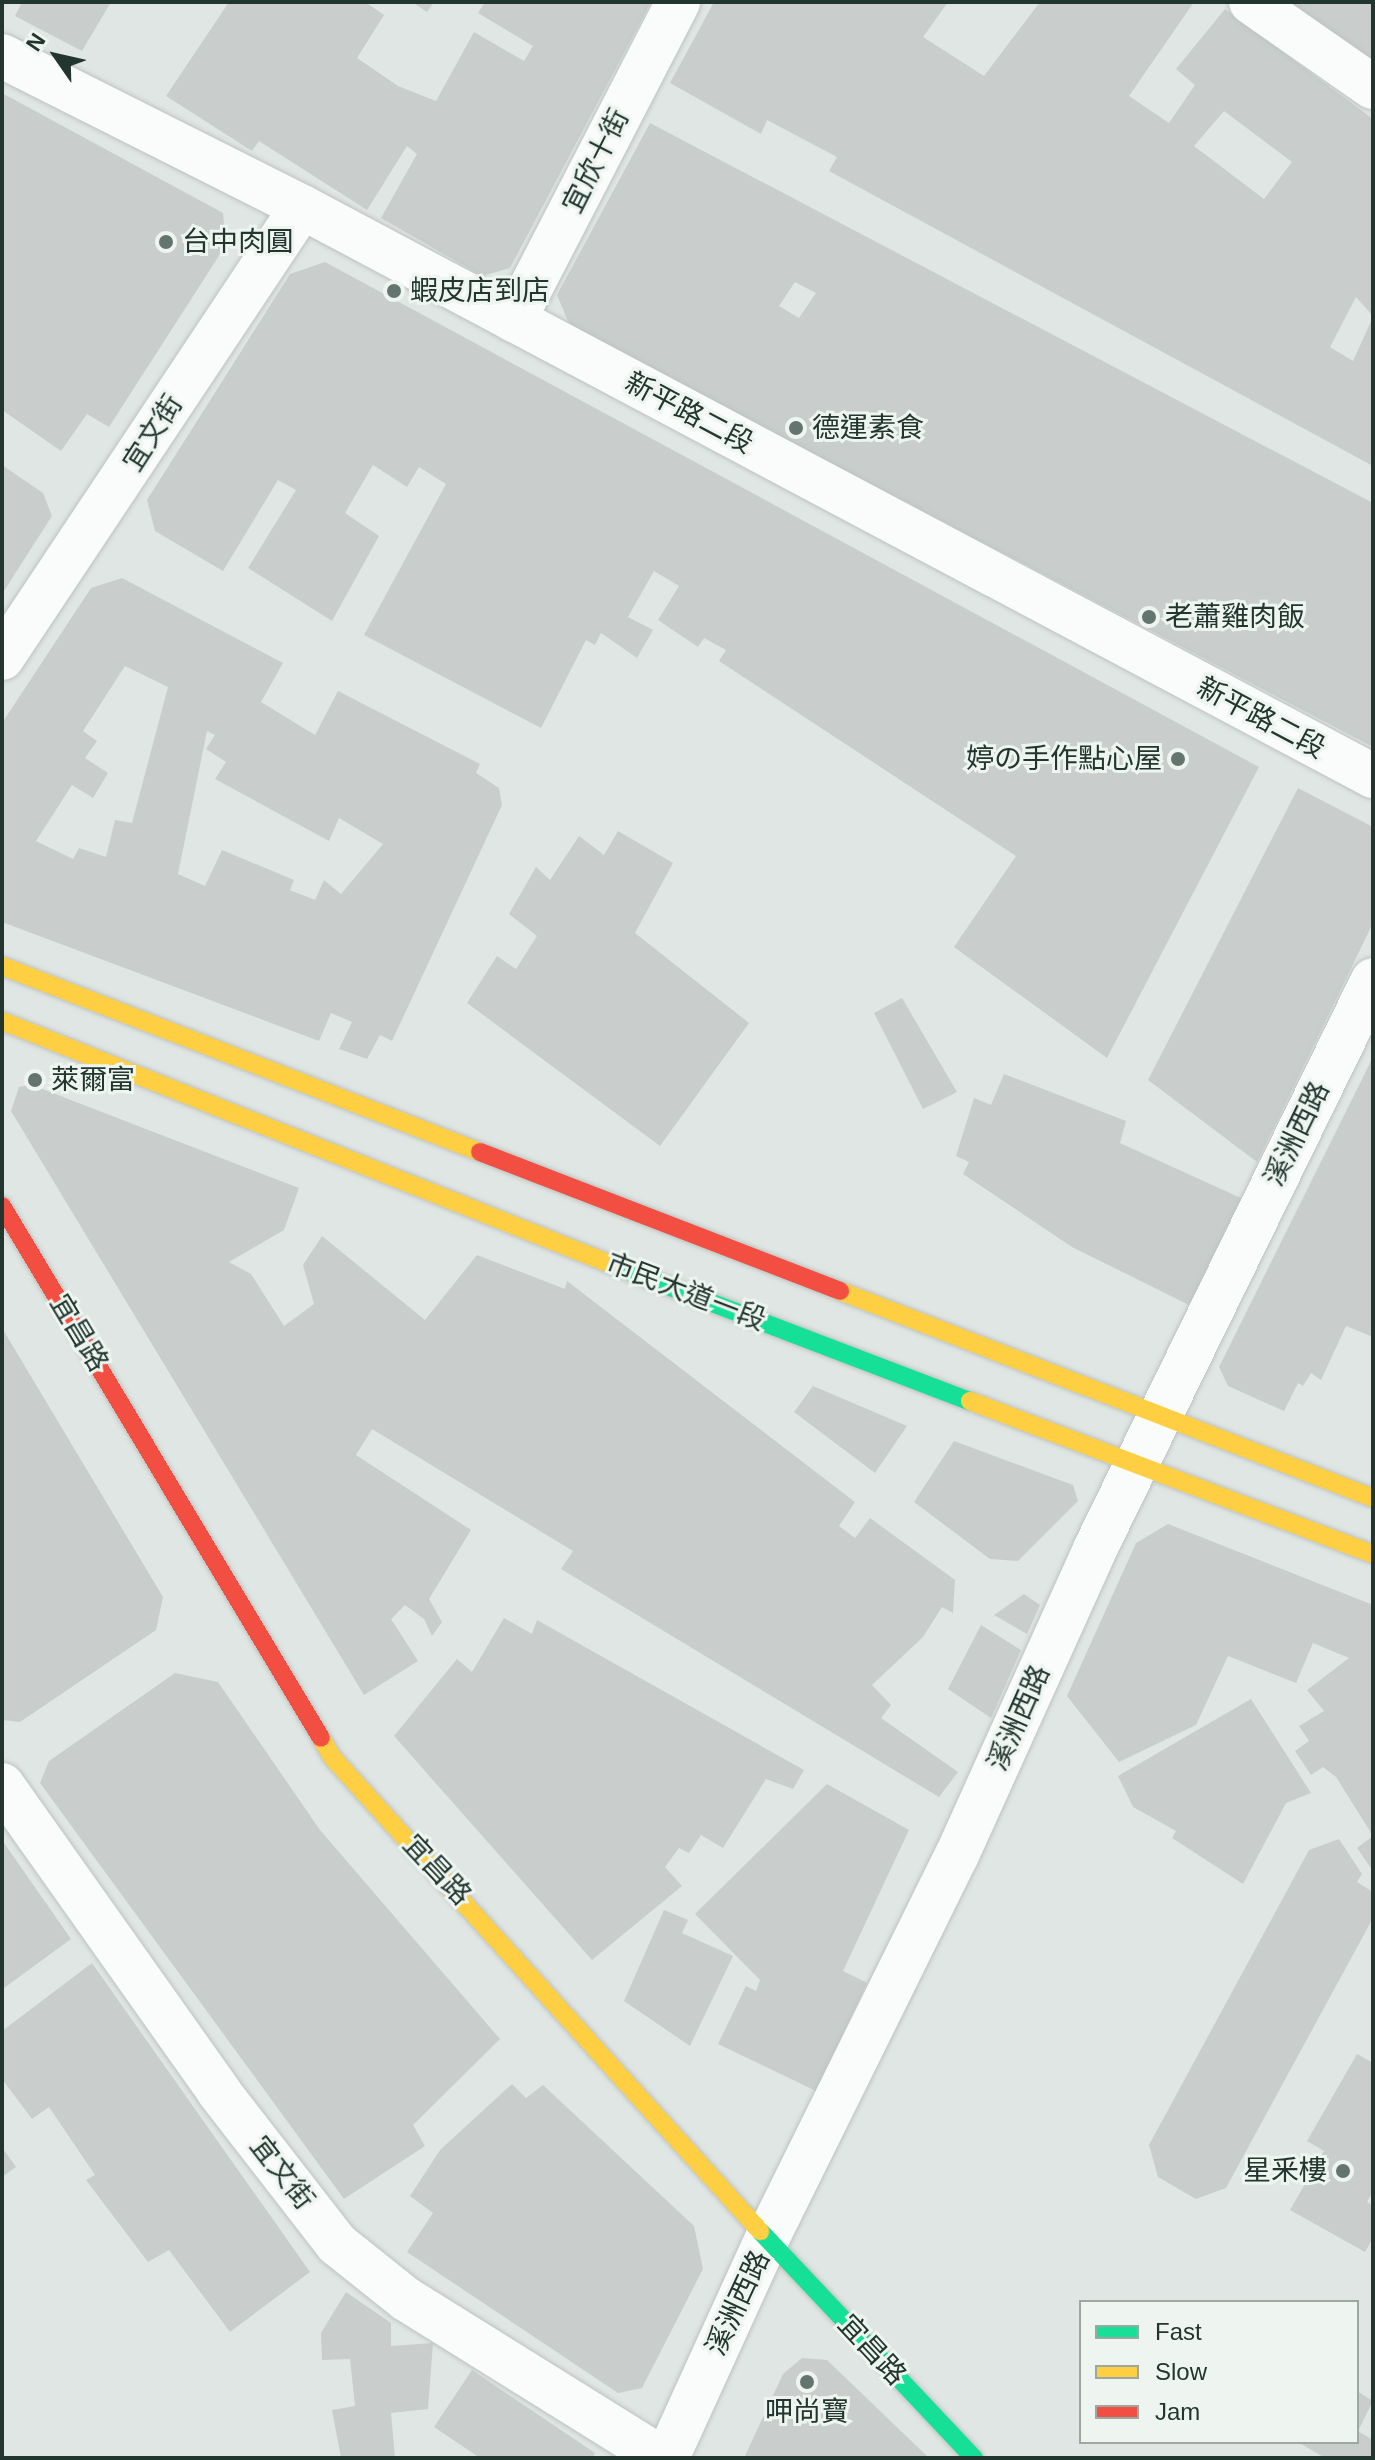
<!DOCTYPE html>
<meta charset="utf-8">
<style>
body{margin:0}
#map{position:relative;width:1375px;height:2460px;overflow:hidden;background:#e0e6e3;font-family:Arial,"Noto Sans TC","Noto Sans JP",sans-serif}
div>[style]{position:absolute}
.building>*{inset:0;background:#c9cecc}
.roads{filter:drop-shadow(0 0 2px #bdc3c0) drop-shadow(0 0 2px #bdc3c0)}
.street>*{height:44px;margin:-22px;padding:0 22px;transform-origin:22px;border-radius:22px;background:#fafbfb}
.fast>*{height:18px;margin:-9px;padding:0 9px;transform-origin:9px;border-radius:9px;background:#16e098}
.slow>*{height:18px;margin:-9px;padding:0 9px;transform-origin:9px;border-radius:9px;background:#ffcf43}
.jam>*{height:18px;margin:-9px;padding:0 9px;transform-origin:9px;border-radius:9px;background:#f24e42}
.dots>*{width:22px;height:22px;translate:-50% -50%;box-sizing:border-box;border:4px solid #eef5f1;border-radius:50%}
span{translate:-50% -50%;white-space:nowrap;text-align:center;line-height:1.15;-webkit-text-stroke:6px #eef5f1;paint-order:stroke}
.street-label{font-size:28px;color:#22362f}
.poi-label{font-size:28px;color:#22362f}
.left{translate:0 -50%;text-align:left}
.right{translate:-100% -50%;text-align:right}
.frame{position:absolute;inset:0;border:4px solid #22362f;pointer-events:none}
.legend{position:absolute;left:1079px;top:2300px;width:280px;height:144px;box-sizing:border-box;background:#eef5f1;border:2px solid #9ca9a3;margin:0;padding:10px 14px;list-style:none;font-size:24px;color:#22362f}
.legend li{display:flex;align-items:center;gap:16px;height:40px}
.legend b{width:40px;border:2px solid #9ca9a3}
.north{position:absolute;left:16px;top:16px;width:80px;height:80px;-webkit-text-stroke:6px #eef5f1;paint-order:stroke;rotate:304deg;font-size:22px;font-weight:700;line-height:32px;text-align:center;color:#22362f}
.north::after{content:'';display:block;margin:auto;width:28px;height:36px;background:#22362f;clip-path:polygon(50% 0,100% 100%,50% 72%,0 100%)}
</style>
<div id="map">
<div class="building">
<i style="clip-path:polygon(22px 2px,111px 2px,82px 51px,15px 16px)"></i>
<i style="clip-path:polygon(229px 2px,365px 2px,384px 15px,357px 58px,398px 86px,436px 101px,474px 32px,524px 61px,533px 46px,478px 13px,485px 2px,651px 2px,510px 268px,482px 276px,381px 218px,417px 154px,407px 146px,367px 210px,259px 141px,252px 151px,166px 96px)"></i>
<i style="clip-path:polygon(412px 2px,434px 2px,427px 12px)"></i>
<i style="clip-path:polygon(evenodd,714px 2px,948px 2px,923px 37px,984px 76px,1040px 2px,1194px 2px,1129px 96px,1169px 123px,1195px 85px,1176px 69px,1225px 9px,1373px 119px,1373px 316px,1356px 297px,1330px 347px,1353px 361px,1373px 317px,1373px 466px,829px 171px,837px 157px,767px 120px,761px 134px,670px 83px,714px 2px,1224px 111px,1292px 162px,1264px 199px,1194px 146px,1224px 111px)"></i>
<i style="clip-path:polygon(1279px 2px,1373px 2px,1373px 70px)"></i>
<i style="clip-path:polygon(2px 93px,223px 213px,226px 245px,109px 427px,87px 414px,61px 451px,2px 410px)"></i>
<i style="clip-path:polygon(evenodd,650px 123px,1373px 503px,1373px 747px,570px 326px,557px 295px,650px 123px,795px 282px,816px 293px,799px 318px,779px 306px,795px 282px)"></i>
<i style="clip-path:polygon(325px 262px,1259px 767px,1107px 1058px,954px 947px,1016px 856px,719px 661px,726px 650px,704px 638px,698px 647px,658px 620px,679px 586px,654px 571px,628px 617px,653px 630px,637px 658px,601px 633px,595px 645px,586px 640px,541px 728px,364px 635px,446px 484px,419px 467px,407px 487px,373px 465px,345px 513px,379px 536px,332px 621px,248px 568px,296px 490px,278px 480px,223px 571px,155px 531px,147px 500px,290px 274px)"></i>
<i style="clip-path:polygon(2px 465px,43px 493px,52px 516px,2px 594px)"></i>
<i style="clip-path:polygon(evenodd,122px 578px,283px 663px,261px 702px,315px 735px,338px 691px,480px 764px,476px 773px,499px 788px,502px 805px,392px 1041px,380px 1035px,367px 1059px,339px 1049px,352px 1022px,331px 1013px,319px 1041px,2px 922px,2px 723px,91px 588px,122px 578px,125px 666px,168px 687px,132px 823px,115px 820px,106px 857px,79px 848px,73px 859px,36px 841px,72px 785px,93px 798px,108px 773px,85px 758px,97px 741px,83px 731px,125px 666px,122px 578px,207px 731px,215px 735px,206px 749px,226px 762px,215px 779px,329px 841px,339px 818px,383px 844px,341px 894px,324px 880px,315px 900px,290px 890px,294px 880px,222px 850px,205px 886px,178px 874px,207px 731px)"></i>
<i style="clip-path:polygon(1298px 788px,1373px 827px,1373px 923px,1257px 1162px,1148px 1080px)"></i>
<i style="clip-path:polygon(618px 831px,673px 863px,635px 933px,749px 1023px,660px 1146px,467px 1003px,497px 956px,516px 969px,537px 936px,509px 914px,536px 867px,550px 880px,579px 836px,604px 855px)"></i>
<i style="clip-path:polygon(902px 998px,957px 1092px,923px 1109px,874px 1013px)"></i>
<i style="clip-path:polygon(1373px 1057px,1373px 1337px,1346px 1326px,1321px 1380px,1311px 1373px,1303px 1386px,1298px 1383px,1284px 1411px,1228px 1386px,1219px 1367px)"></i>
<i style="clip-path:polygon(1004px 1074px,1126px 1121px,1120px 1143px,1241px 1198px,1189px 1305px,1072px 1247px,963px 1174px,969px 1162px,956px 1156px,974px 1098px,991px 1105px)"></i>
<i style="clip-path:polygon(32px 1085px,299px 1188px,284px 1230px,229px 1262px,251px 1274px,284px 1326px,314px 1304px,303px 1265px,322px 1236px,425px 1320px,477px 1255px,565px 1289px,567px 1281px,855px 1502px,839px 1526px,855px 1538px,870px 1518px,955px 1580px,953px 1613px,942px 1607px,923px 1637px,872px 1685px,891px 1705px,881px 1718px,958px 1772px,939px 1797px,561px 1569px,573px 1551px,372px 1429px,356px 1455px,471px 1530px,429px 1599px,442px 1622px,432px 1636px,424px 1619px,405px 1605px,391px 1619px,418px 1661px,364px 1695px,11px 1111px,19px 1087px)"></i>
<i style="clip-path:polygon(2px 1328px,163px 1597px,156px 1630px,20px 1722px,2px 1720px)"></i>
<i style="clip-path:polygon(813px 1386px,907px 1426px,875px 1473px,794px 1412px)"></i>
<i style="clip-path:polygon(954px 1441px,1073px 1485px,1078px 1501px,1018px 1561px,990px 1559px,914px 1502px)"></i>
<i style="clip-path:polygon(1168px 1524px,1373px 1605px,1373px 1871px,1357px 1848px,1373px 1836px,1336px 1777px,1323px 1767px,1311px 1775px,1295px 1751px,1309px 1741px,1299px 1726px,1324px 1711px,1307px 1690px,1349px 1658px,1313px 1643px,1296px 1683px,1228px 1656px,1196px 1725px,1119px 1762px,1067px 1696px,1136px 1543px)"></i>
<i style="clip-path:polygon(1024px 1594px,1040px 1605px,1027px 1634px,994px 1615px)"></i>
<i style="clip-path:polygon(504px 1618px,532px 1634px,537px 1620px,804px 1770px,793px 1789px,766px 1779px,723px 1848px,701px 1835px,689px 1853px,679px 1848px,665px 1867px,682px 1886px,592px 1960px,394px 1736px,457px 1659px,472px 1672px)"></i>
<i style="clip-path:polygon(981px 1625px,1021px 1650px,991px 1718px,948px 1689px)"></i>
<i style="clip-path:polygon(175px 1673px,218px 1682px,320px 1830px,500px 2039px,413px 2125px,425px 2146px,344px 2199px,40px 1783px,49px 1761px)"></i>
<i style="clip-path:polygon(1251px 1699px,1311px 1793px,1286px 1803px,1243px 1884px,1172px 1838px,1176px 1831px,1133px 1807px,1118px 1776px)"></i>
<i style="clip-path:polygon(827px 1784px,909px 1830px,843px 1971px,867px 1983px,816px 2091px,718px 2044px,746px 1986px,756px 1991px,760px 1980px,695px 1914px)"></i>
<i style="clip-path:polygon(1339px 1839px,1362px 1874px,1357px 1882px,1373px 1892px,1373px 1918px,1226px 2188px,1196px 2199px,1158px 2177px,1149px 2145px,1309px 1850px)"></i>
<i style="clip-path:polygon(2px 1840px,71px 1939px,4px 1988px,2px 1985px)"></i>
<i style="clip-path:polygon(664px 1910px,688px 1920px,682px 1933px,733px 1956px,690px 2046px,624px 2001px)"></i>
<i style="clip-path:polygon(92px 1963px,310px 2272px,230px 2332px,169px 2250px,148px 2262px,86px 2180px,95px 2175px,49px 2107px,32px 2119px,2px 2079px,2px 2031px)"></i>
<i style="clip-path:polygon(1357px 2054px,1373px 2063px,1373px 2191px,1367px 2202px,1373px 2206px,1373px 2238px,1365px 2252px,1290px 2210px,1324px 2151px,1307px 2141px)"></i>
<i style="clip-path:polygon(512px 2084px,526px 2098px,543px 2085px,694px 2226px,703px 2269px,642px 2388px,618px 2393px,407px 2252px,433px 2213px,410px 2196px,440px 2150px)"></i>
<i style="clip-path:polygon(2px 2147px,16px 2167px,2px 2177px)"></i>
<i style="clip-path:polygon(346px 2292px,391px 2323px,391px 2346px,433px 2343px,428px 2409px,391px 2413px,395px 2458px,341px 2458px,332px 2410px,355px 2406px,350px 2359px,322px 2360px,321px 2333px)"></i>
<i style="clip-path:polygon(802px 2358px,827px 2360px,929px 2458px,744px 2458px,783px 2374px)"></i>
<i style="clip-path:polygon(472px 2370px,595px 2453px,592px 2458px,480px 2458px,434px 2427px)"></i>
<i style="clip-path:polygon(1357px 2391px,1373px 2401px,1358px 2431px,1373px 2440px,1373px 2458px,1325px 2458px,1298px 2442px,1357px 2442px)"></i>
</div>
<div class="roads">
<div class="street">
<i style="left:1251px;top:2px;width:149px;rotate:34.9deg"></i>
<i style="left:2px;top:56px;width:336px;rotate:26.7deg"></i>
<i style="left:302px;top:207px;width:1213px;rotate:27.98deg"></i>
<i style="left:514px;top:320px;width:358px;rotate:-62.7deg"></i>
<i style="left:2px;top:658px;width:542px;rotate:-56.37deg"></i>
<i style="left:2px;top:1785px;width:376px;rotate:54.7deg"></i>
<i style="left:219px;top:2092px;width:192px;rotate:52.2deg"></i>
<i style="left:337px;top:2244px;width:88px;rotate:38.6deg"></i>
<i style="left:406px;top:2299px;width:301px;rotate:31.9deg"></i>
<i style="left:667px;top:2458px;width:241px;rotate:-65.5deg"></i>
<i style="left:767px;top:2239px;width:428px;rotate:-63.7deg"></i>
<i style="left:957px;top:1855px;width:336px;rotate:-65.7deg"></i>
<i style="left:1095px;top:1549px;width:633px;rotate:-63.96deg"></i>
</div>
<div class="fast">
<i style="left:613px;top:1265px;width:382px;rotate:20.9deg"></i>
<i style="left:760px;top:2231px;width:312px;rotate:46.7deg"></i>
</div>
<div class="slow">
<i style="left:2px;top:966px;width:513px;rotate:21.26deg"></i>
<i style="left:2px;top:1021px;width:658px;rotate:21.77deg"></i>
<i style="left:840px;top:1291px;width:572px;rotate:21.22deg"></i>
<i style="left:970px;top:1401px;width:431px;rotate:20.8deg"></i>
<i style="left:321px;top:1738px;width:22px;rotate:60deg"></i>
<i style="left:332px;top:1757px;width:639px;rotate:47.92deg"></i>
</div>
<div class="jam">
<i style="left:480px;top:1152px;width:386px;rotate:21.1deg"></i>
<i style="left:2px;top:1206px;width:620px;rotate:59.05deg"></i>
</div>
</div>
<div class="dots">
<i style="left:166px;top:242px;background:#64746e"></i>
<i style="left:394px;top:291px;background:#64746e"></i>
<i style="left:796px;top:428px;background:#64746e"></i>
<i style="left:1149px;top:617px;background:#64746e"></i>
<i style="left:1178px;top:759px;background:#64746e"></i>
<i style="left:35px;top:1080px;background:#64746e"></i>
<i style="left:1343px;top:2171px;background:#64746e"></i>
<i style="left:807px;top:2382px;background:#64746e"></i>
</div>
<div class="street-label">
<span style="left:596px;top:161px;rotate:-63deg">宜欣十街</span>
<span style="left:689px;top:413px;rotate:28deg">新平路二段</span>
<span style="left:153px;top:433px;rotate:-57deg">宜文街</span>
<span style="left:1261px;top:718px;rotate:28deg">新平路二段</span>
<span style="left:1297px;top:1134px;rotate:-64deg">溪洲西路</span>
<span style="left:686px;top:1292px;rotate:21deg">市民大道一段</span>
<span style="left:79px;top:1333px;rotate:59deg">宜昌路</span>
<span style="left:1019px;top:1718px;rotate:-66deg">溪洲西路</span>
<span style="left:437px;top:1870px;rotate:47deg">宜昌路</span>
<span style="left:282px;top:2173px;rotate:52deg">宜文街</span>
<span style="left:738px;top:2303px;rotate:-65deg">溪洲西路</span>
<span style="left:872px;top:2350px;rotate:47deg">宜昌路</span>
</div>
<div class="poi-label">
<span class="left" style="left:182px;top:242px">台中肉圓</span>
<span class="left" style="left:410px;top:291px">蝦皮店到店</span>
<span class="left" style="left:812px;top:428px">德運素食</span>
<span class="left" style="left:1165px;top:617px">老蕭雞肉飯</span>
<span class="right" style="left:1162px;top:759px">婷の手作點心屋</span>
<span class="left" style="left:51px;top:1080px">萊爾富</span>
<span class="right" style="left:1327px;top:2171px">星釆樓</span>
<span style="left:807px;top:2412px">呷尚寶</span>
</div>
<div class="frame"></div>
<ul class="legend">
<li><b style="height:10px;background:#16e098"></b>Fast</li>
<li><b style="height:10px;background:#ffcf43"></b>Slow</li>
<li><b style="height:10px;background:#f24e42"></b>Jam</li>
</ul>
<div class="north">N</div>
</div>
